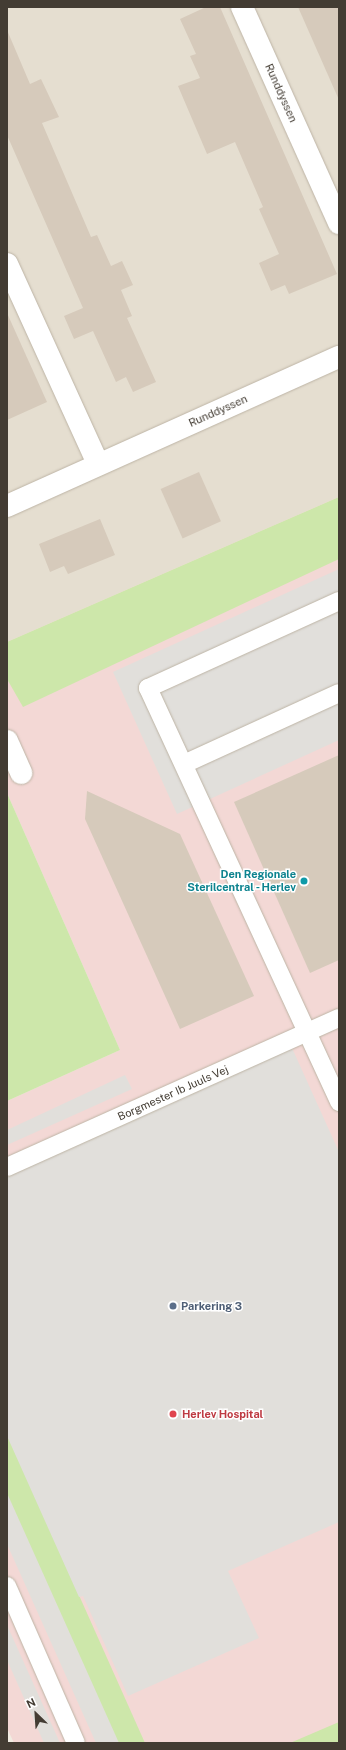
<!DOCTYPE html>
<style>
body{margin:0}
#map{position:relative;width:346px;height:1750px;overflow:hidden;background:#f1ece2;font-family:"Public Sans",sans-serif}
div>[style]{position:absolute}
.residential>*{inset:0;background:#e5ded0}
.medical>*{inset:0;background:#f3d8d5}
.green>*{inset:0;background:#cde7aa}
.parking>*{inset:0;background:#e1dfdb}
.building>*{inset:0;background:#d6cabb;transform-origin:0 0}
.roads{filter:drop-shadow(0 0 1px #bdb4a5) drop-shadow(0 0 1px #bdb4a5)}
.lane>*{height:18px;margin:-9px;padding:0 9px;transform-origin:9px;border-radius:9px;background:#fff}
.street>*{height:22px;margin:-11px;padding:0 11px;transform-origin:11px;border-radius:11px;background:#fff}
.dots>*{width:11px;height:11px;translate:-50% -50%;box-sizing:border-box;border:2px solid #fff;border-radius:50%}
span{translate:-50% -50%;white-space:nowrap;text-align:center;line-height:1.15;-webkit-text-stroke:3px #fff;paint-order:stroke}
.street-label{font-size:11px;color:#433c33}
.culture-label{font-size:11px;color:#0d838f;font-weight:700}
.right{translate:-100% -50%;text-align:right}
.service-label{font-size:11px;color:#4e5e75;font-weight:700}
.left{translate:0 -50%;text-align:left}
.health-label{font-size:11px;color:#be3a42;font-weight:700}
.frame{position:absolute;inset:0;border:8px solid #433c33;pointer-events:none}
.north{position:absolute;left:16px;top:1694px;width:40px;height:40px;-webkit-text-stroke:3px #fff;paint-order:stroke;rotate:335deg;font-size:11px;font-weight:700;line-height:16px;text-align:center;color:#433c33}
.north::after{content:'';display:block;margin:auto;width:14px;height:18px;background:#433c33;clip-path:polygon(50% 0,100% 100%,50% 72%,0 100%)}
</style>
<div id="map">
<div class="residential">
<i style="clip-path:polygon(7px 7px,339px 7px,339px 497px,7px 642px)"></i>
</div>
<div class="medical">
<i style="clip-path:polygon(339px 497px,339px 1743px,14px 1743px,7px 1728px,7px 1101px,120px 1050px,7px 793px,7px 642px)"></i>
</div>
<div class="green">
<i style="clip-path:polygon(339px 497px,339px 559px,23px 707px,7px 679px,7px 642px)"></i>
<i style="clip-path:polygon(7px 793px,120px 1050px,7px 1101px)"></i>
<i style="clip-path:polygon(7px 1434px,145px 1743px,117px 1743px,7px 1495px)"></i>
<i style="clip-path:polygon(339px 1722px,339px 1743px,290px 1743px)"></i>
</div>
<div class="parking">
<i style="clip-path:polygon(339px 569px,339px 740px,177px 814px,113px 672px)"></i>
<i style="clip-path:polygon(292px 1048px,339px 1152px,339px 1522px,228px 1571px,259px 1638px,128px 1696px,83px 1596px,79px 1597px,7px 1436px,7px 1176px)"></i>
<i style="clip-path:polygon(125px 1075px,132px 1089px,7px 1145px,7px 1130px)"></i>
<i style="clip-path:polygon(7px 1493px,119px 1743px,96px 1743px,7px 1544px)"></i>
<i style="clip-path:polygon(7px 1625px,60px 1743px,44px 1743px,7px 1660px)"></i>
</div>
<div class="building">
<i style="clip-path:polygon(206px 7px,220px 7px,337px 274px,289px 294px,285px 285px,271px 291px,259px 263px,279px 254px,259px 209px,263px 207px,235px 142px,207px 154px,178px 86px,200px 78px,190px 56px,196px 54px,180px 19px)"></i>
<i style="clip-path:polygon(298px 7px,339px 7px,339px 100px)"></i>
<i style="clip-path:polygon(7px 30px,30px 84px,41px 79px,59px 117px,42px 123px,91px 237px,97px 235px,111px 266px,122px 261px,133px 285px,121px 290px,132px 316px,127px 318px,156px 382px,133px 392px,126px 377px,116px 382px,93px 331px,74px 339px,64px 316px,83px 308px,7px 135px)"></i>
<i style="clip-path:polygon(7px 313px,47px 402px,7px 420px)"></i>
<i style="left:199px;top:472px;width:54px;height:42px;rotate:66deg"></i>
<i style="clip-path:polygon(100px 519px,115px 555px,68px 574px,64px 566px,50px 572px,39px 544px)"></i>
<i style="clip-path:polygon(339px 755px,339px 960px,310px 973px,234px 802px)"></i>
<i style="clip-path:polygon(87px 791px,180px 834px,254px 996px,180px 1029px,85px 819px)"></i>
</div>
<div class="roads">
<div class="lane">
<i style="left:339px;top:601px;width:210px;rotate:155.5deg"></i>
<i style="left:148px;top:688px;width:456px;rotate:65.2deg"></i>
<i style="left:184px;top:764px;width:170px;rotate:-24.6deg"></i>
<i style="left:7px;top:1167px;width:364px;rotate:-24.2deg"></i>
<i style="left:7px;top:1586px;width:171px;rotate:66.3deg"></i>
</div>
<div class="street">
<i style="left:242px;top:7px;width:237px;rotate:65.8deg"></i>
<i style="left:7px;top:264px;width:220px;rotate:65.5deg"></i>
<i style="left:7px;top:506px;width:364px;rotate:-24.2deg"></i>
<i style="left:7px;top:741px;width:35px;rotate:66deg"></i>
</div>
</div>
<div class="dots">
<i style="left:304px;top:881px;background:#0f9aa8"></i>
<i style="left:173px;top:1306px;background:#5c6f8a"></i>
<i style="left:173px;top:1414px;background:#e0444e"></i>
</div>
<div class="street-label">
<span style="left:281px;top:93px;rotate:66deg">Runddyssen</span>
<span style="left:218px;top:411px;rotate:-24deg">Runddyssen</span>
<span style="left:173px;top:1093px;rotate:-24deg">Borgmester Ib Juuls Vej</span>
</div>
<div class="culture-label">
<span class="right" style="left:296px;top:881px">Den Regionale<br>Sterilcentral - Herlev</span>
</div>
<div class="service-label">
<span class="left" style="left:181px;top:1306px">Parkering 3</span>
</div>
<div class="health-label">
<span class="left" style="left:182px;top:1414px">Herlev Hospital</span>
</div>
<div class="frame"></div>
<div class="north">N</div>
</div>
